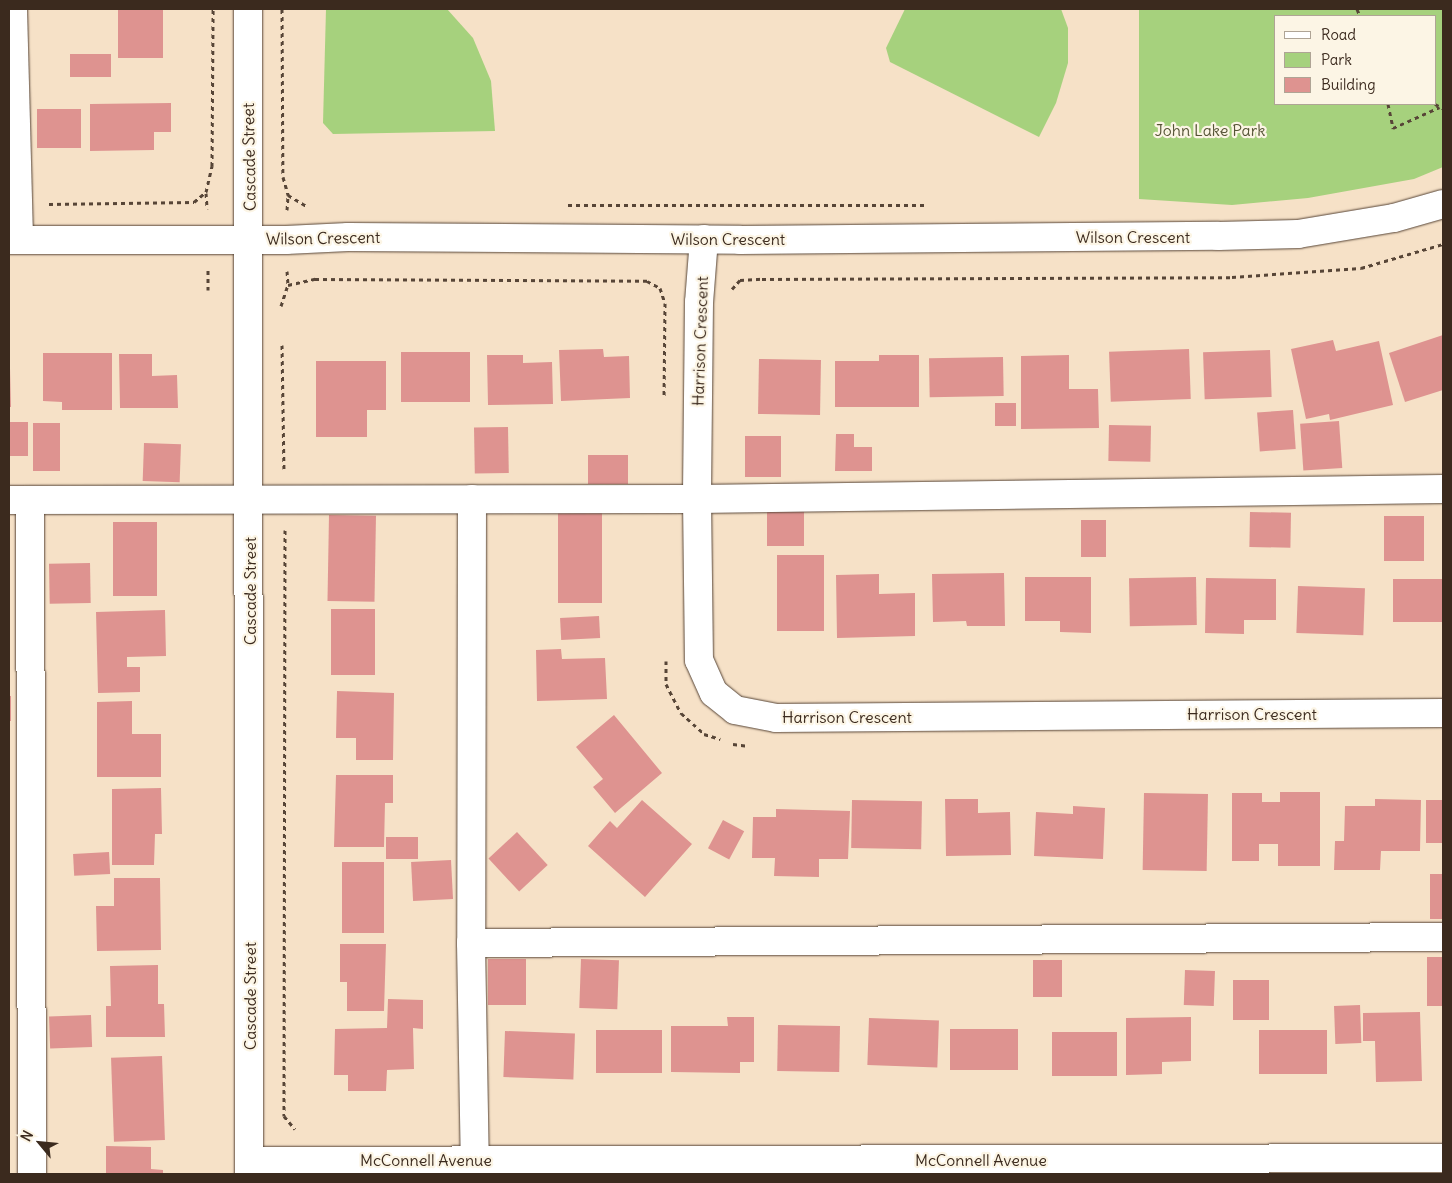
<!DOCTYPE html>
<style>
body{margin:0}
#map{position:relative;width:1452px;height:1183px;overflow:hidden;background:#f6e1c7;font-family:Delius,sans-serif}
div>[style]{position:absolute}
.green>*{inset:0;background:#a6d17d}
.building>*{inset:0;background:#de9390;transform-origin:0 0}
.path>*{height:3px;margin-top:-1.5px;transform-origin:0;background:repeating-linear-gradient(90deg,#574537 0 4px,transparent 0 8px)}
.roads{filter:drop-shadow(0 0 1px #574537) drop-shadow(0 0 1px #574537)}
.minor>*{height:28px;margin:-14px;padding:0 14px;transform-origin:14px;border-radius:14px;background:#fff}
span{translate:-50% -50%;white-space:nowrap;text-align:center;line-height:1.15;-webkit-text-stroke:4.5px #fcf5e5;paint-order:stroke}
.park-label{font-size:16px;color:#565436}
.street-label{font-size:16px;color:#3b2a1e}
.frame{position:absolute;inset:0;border:10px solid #3b2a1e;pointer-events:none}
.legend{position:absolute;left:1274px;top:15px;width:162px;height:90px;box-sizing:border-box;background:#fcf5e5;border:1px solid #afa495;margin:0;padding:6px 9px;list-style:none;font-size:15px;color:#3b2a1e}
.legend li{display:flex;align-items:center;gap:10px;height:25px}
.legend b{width:25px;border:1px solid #afa495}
.north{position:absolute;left:15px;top:1118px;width:50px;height:50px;-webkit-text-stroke:4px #fcf5e5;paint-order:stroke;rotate:298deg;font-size:14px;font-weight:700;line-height:20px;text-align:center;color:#3b2a1e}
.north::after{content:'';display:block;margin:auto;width:18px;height:22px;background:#3b2a1e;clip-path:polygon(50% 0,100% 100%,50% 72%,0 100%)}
</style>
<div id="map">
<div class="green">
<i style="clip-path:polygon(326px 9px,447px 9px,473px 38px,491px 81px,495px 131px,333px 134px,323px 123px)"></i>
<i style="clip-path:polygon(905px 9px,1061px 9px,1068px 28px,1068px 63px,1056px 103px,1039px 137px,890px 62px,886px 48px)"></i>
<i style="clip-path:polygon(evenodd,1139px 9px,1443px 9px,1443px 167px,1414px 179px,1308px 198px,1232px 205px,1139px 199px,1139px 9px,1276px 16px,1436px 16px,1436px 104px,1276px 104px,1276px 16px)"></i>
</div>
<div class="building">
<i style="left:118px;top:9px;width:45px;height:49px"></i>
<i style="left:70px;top:54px;width:41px;height:23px"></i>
<i style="clip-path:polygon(171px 103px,171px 132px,154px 132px,154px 150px,90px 151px,90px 104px)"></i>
<i style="left:37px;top:109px;width:44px;height:39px"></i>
<i style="clip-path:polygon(1443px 335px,1443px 390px,1405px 402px,1389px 353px)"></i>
<i style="clip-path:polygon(1333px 340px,1336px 351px,1379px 341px,1393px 405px,1330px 420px,1329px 414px,1306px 419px,1291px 349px)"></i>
<i style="clip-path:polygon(603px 349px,604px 357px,629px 356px,630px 398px,561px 401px,559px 350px)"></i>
<i style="left:1189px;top:349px;width:50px;height:80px;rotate:88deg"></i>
<i style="left:1270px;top:350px;width:47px;height:67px;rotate:88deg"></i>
<i style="left:401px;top:352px;width:69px;height:50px"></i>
<i style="clip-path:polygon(43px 353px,112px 353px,112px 410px,62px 410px,62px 402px,43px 401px)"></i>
<i style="clip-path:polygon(119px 354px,152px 354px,152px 376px,177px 375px,178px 408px,120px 408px)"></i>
<i style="clip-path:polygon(487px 355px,523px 355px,523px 363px,552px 362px,553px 404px,488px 405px)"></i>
<i style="clip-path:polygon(879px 355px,919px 355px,919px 407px,835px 407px,835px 361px,879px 361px)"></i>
<i style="clip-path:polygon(1069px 355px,1069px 389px,1098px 389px,1099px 428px,1021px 429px,1021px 356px)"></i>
<i style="left:1003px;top:357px;width:39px;height:74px;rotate:89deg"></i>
<i style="left:759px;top:359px;width:62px;height:55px;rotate:1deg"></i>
<i style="clip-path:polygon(316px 361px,386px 361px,386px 410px,367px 410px,367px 437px,316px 437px)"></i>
<i style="clip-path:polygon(9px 368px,10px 368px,11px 407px,9px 407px)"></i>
<i style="left:995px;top:403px;width:21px;height:23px"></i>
<i style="left:1293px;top:410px;width:39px;height:36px;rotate:86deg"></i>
<i style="left:1339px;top:421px;width:47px;height:39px;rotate:86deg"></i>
<i style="left:9px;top:422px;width:19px;height:34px"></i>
<i style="left:33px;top:423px;width:27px;height:48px"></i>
<i style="left:1109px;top:425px;width:42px;height:36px;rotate:1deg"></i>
<i style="left:508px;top:427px;width:46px;height:34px;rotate:89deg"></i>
<i style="clip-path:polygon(836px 434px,854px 434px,854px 447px,872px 447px,872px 471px,835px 471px)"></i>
<i style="left:745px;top:436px;width:36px;height:41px"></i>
<i style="left:144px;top:443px;width:37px;height:38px;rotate:2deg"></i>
<i style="left:628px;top:455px;width:29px;height:40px;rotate:90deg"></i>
<i style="left:804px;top:509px;width:37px;height:37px;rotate:90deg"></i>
<i style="left:1250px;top:512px;width:41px;height:35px;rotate:1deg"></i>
<i style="left:602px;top:513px;width:90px;height:44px;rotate:90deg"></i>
<i style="left:329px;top:515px;width:47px;height:86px;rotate:1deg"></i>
<i style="left:1384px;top:516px;width:40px;height:45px"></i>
<i style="left:1081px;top:520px;width:25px;height:37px"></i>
<i style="left:113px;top:522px;width:44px;height:74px"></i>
<i style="left:777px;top:555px;width:47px;height:76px"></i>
<i style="left:90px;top:563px;width:40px;height:41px;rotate:89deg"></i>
<i style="clip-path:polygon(1004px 573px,1005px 626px,967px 626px,966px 621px,933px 622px,932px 574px)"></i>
<i style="clip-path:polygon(879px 574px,879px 594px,915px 593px,915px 636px,837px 638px,836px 575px)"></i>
<i style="clip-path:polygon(1025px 577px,1091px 577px,1091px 633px,1060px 632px,1060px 621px,1025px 621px)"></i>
<i style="left:1196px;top:577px;width:48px;height:67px;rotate:89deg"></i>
<i style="clip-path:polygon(1206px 578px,1276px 579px,1276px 620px,1244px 620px,1244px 634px,1205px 633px)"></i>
<i style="left:1393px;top:579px;width:50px;height:43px"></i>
<i style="left:1298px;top:586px;width:67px;height:47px;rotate:2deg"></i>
<i style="left:331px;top:609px;width:44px;height:66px"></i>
<i style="clip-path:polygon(165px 610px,166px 656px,127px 657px,127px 667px,140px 667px,140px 692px,98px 693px,96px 612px)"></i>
<i style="left:599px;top:616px;width:22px;height:39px;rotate:87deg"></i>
<i style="clip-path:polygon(561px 649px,562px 659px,605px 658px,607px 699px,537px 701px,536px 650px)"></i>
<i style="clip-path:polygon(337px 691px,394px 693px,393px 760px,356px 760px,356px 738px,336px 738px)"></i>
<i style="left:9px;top:696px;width:2px;height:25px"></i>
<i style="clip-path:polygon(132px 701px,132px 734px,161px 734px,161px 777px,97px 777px,97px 702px)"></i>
<i style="clip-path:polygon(614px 715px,662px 773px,615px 813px,593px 787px,603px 779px,576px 747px)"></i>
<i style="clip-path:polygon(336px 775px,393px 775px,393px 803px,385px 803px,384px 847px,334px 847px)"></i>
<i style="clip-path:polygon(161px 788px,162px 834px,155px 834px,154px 865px,112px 865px,112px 789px)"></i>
<i style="clip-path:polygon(1280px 792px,1320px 792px,1320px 866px,1278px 866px,1278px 844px,1259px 844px,1259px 861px,1232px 861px,1232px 793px,1262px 793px,1262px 802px,1280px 802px)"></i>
<i style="left:1144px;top:793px;width:64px;height:77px;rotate:1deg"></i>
<i style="clip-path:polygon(945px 799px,978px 799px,978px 813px,1010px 812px,1011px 855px,946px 856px)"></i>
<i style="clip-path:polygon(1375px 799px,1421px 800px,1420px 851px,1381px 851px,1380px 870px,1334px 870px,1335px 841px,1344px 841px,1345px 806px,1375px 806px)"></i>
<i style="clip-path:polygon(642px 800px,692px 844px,645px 897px,588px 846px,610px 821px,617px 828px)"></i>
<i style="left:852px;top:800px;width:70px;height:48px;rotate:1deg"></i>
<i style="left:1443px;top:800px;width:43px;height:17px;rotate:90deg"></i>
<i style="clip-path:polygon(1073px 806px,1105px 808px,1103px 859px,1034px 856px,1036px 812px,1073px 814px)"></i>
<i style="clip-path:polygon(776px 809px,850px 811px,848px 859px,819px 859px,819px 877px,774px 876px,775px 858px,752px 858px,753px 817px,776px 817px)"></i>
<i style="left:723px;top:820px;width:24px;height:32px;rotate:28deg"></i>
<i style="left:517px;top:832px;width:45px;height:39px;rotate:47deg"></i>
<i style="left:386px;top:837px;width:32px;height:22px"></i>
<i style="left:109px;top:852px;width:22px;height:36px;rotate:87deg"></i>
<i style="left:451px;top:860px;width:39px;height:40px;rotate:87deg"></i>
<i style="left:342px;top:862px;width:42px;height:71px"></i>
<i style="left:1430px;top:874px;width:13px;height:45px"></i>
<i style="clip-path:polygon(114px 878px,160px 878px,161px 950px,97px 951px,96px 906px,114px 906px)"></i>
<i style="clip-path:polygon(340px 944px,386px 944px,384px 1011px,347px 1011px,347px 982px,340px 982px)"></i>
<i style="left:1443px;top:957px;width:49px;height:16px;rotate:90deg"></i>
<i style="left:488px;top:959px;width:38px;height:46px"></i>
<i style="left:581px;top:959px;width:38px;height:49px;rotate:2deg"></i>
<i style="left:1033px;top:960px;width:29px;height:37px"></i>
<i style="clip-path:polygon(158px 965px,158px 1004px,164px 1004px,165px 1037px,106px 1037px,106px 1006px,111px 1006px,110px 966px)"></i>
<i style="left:1185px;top:970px;width:30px;height:35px;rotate:2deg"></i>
<i style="left:1233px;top:980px;width:36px;height:40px"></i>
<i style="clip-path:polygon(388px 999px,423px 1000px,423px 1029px,413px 1028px,414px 1069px,387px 1070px,386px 1091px,348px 1091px,348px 1075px,334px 1075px,335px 1029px,387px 1028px)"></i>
<i style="left:1360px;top:1005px;width:38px;height:26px;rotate:88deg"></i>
<i style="clip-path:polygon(1420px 1012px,1422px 1081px,1376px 1082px,1375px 1041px,1363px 1041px,1363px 1013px)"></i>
<i style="left:91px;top:1015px;width:32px;height:42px;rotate:88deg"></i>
<i style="clip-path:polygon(727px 1017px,754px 1017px,754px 1062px,740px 1062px,740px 1073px,671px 1072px,671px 1026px,728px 1026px)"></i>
<i style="clip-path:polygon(1191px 1017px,1191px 1061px,1162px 1062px,1162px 1074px,1126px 1075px,1126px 1018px)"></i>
<i style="left:869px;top:1018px;width:70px;height:47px;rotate:2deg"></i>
<i style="left:778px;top:1025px;width:62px;height:46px;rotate:1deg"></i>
<i style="left:1018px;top:1029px;width:41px;height:68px;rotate:90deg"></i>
<i style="left:596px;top:1030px;width:66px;height:43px"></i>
<i style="left:1259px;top:1030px;width:68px;height:44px"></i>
<i style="left:505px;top:1031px;width:70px;height:46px;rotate:2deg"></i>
<i style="left:1117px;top:1032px;width:44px;height:65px;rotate:90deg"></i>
<i style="left:162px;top:1056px;width:84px;height:51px;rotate:88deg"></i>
<i style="clip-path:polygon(106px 1146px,151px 1147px,151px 1169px,163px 1170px,163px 1174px,106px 1174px)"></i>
</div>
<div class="path">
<i style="left:282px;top:9px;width:168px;rotate:89.7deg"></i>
<i style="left:283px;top:177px;width:19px;rotate:74deg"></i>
<i style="left:288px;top:195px;width:21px;rotate:31deg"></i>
<i style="left:1357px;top:9px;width:8px;rotate:67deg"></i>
<i style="left:1388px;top:104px;width:25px;rotate:78deg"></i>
<i style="left:1393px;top:128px;width:51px;rotate:-24.1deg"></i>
<i style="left:1435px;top:104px;width:9px;rotate:27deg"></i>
<i style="left:206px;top:193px;width:16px;rotate:86deg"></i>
<i style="left:49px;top:204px;width:145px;rotate:-0.8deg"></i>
<i style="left:194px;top:202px;width:16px;rotate:-40deg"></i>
<i style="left:206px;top:192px;width:27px;rotate:-77deg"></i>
<i style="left:212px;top:166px;width:157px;rotate:-89.6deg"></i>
<i style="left:568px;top:205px;width:356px"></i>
<i style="left:287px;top:210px;width:14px;rotate:-86deg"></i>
<i style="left:287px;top:271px;width:14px;rotate:86deg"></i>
<i style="left:732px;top:289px;width:12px;rotate:-48deg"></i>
<i style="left:740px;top:280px;width:22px;rotate:-3deg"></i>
<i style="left:762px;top:279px;width:470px;rotate:-0.2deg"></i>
<i style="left:1232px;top:277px;width:129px;rotate:-4deg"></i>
<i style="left:1361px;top:268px;width:85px;rotate:-16.3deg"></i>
<i style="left:208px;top:290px;width:20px;rotate:-90deg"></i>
<i style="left:281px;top:306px;width:22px;rotate:-72deg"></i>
<i style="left:288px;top:285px;width:28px;rotate:-13deg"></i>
<i style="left:315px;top:279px;width:332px;rotate:0.3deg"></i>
<i style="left:647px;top:281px;width:15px;rotate:28deg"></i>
<i style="left:660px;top:288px;width:16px;rotate:72deg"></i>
<i style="left:665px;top:303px;width:94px;rotate:90.6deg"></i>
<i style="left:282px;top:345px;width:124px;rotate:89.1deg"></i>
<i style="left:285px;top:530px;width:586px;rotate:90.1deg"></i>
<i style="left:284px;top:1116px;width:17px;rotate:50deg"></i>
<i style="left:666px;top:661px;width:23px;rotate:90deg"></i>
<i style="left:666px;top:684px;width:33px;rotate:63deg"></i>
<i style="left:681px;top:713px;width:31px;rotate:42deg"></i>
<i style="left:704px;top:734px;width:17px;rotate:17deg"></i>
<i style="left:733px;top:744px;width:16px;rotate:7deg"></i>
</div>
<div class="roads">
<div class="minor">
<i style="left:13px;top:9px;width:231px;rotate:88.5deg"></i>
<i style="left:248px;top:9px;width:1165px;rotate:89.95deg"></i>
<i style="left:704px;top:239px;width:63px;rotate:94.5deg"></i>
<i style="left:699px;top:302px;width:197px;rotate:90.6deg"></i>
<i style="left:697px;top:499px;width:161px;rotate:89.3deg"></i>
<i style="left:699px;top:660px;width:36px;rotate:66deg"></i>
<i style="left:714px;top:693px;width:27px;rotate:39deg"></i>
<i style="left:735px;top:710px;width:42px;rotate:11deg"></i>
<i style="left:776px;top:718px;width:667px;rotate:-0.43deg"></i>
<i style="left:9px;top:240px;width:277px"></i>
<i style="left:286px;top:240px;width:62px;rotate:-2.8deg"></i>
<i style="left:348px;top:237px;width:392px;rotate:0.4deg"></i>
<i style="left:740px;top:240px;width:478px;rotate:-0.5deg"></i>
<i style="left:1218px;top:236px;width:80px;rotate:-1.4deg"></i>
<i style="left:1298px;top:234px;width:97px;rotate:-9.5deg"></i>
<i style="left:1394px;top:218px;width:51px;rotate:-15.9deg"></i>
<i style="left:472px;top:499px;width:444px;rotate:90.1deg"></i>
<i style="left:471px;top:943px;width:231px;rotate:89deg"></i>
<i style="left:9px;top:500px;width:688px;rotate:-0.08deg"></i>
<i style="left:697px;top:499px;width:746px;rotate:-0.77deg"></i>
<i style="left:30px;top:500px;width:674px;rotate:89.83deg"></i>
<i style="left:471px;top:943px;width:972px;rotate:-0.35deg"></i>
<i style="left:249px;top:1161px;width:1194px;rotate:-0.14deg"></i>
</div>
</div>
<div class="park-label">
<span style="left:1210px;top:130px">John Lake Park</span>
</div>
<div class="street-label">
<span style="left:249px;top:157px;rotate:-91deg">Cascade Street</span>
<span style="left:1133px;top:237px">Wilson Crescent</span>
<span style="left:323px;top:238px;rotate:-1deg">Wilson Crescent</span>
<span style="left:728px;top:239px">Wilson Crescent</span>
<span style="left:700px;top:341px;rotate:-88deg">Harrison Crescent</span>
<span style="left:250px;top:591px;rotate:-90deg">Cascade Street</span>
<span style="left:1252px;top:714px">Harrison Crescent</span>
<span style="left:847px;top:717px">Harrison Crescent</span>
<span style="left:250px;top:996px;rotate:-90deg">Cascade Street</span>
<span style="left:426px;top:1160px">McConnell Avenue</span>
<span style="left:981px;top:1160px">McConnell Avenue</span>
</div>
<div class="frame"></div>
<ul class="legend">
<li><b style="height:6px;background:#fff"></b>Road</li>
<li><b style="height:14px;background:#a6d17d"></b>Park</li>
<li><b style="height:14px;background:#de9390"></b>Building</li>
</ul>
<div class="north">N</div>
</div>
